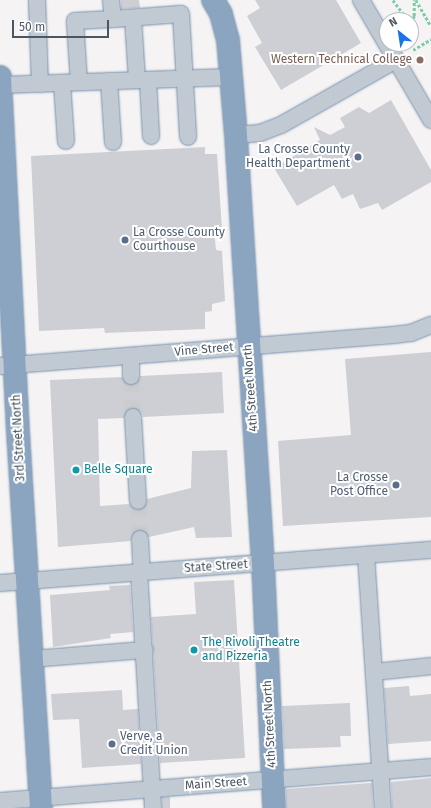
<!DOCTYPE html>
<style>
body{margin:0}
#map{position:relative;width:431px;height:808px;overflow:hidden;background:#f5f3f3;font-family:"Fira Sans",sans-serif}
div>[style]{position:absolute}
.building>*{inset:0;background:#cdcfd5;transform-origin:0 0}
.minor-tunnel>*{height:16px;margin-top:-8px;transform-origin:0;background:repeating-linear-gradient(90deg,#caccce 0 16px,transparent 0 24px)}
.path>*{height:2.5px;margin-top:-1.25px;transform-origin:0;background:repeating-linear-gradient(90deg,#7ad0a6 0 3px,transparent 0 5px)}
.roads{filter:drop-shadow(0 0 1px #7690ad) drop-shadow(0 0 1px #7690ad)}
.minor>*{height:16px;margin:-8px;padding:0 8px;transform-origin:8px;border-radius:8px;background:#c1cad2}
.highway>*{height:22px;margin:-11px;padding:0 11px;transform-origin:11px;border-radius:11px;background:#8ba5c1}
.dots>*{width:11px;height:11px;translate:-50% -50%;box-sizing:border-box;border:2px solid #fff;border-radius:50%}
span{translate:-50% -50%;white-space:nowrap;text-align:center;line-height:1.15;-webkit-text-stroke:4px #fff;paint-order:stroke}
.education-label{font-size:12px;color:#785e54}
.right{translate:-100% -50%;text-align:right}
.service-label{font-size:12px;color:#4e5e75}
.left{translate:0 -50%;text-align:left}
.street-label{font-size:12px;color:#4a5661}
.culture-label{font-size:12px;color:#0d838f}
.north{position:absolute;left:379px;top:12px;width:40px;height:40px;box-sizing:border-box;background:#fff;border:1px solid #b7bbc0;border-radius:50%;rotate:330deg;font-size:11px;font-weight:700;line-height:16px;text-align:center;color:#4a5661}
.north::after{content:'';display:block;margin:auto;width:14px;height:18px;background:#1a73e8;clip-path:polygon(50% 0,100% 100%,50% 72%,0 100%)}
.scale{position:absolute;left:12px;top:20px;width:97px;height:18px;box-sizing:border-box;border:2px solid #4a5661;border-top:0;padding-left:5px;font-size:12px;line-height:14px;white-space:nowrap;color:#4a5661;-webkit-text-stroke:3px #fff;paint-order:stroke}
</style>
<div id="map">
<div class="building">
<i style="clip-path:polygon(121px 0,139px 0,140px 8px,121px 9px)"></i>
<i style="clip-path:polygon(255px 0,336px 0,361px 43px,281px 90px,255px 47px,262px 43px,247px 16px,260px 8px)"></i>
<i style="clip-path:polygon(391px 100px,431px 170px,431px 182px,382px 210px,378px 203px,360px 209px,353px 194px,342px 199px,334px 185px,297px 206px,274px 168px,320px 140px,314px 127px,330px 135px,345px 127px,340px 118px,359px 107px,369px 113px)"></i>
<i style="clip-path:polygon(205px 147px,205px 154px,217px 154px,222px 229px,214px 229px,216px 250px,222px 251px,225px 301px,212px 304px,212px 311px,205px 312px,205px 329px,105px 333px,104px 328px,39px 331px,31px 156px)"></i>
<i style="clip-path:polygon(431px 352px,431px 517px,283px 526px,278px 441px,351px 435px,345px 359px)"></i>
<i style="clip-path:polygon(222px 372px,224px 413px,143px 417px,141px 411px,133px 408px,127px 409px,124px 418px,98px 419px,100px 506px,129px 504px,133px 509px,139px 510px,146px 506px,147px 499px,191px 488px,192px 451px,227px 450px,232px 537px,196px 538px,194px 527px,149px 537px,145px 531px,140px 530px,132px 534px,131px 541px,58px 547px,50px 380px,122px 377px,126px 384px,131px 385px,139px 381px,140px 376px)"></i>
<i style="clip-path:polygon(234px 580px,245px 758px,160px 763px,151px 617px,196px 614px,194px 582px)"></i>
<i style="clip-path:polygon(130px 585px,133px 632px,110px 634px,111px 638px,53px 647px,50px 595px,110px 590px,109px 586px)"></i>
<i style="clip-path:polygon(409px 686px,410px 696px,431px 694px,431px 741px,388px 744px,384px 688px)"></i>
<i style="clip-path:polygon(122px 690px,123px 710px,138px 709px,141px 764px,82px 768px,79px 719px,53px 720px,51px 694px)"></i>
<i style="clip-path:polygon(350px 703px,351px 736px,340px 736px,341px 747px,284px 749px,282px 706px)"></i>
<i style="clip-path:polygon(431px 778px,431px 808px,392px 808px,391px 782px)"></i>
<i style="clip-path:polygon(372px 783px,373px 808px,286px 808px,286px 789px)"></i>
<i style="left:170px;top:797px;width:11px;height:8px;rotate:90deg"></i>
</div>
<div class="minor-tunnel">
<i style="left:131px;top:376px;width:41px;rotate:87.2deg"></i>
<i style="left:138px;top:501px;width:38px;rotate:87deg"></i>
</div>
<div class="path">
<i style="left:393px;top:0;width:25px;rotate:53deg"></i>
<i style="left:416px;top:0;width:30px;rotate:60deg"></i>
<i style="left:411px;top:23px;width:8px;rotate:-67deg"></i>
<i style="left:414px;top:16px;width:16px;rotate:-90deg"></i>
<i style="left:413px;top:50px;width:21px;rotate:-31deg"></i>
</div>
<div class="roads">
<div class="minor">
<i style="left:37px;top:0;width:84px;rotate:88deg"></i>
<i style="left:361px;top:0;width:139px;rotate:59.7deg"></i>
<i style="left:133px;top:18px;width:62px;rotate:86.3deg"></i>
<i style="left:113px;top:19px;width:68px;rotate:-4.2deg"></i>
<i style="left:181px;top:14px;width:123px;rotate:86.7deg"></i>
<i style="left:148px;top:80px;width:56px;rotate:86.9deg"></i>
<i style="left:109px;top:81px;width:61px;rotate:86.2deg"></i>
<i style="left:79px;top:82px;width:61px;rotate:-93.8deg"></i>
<i style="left:75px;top:21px;width:38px;rotate:-3deg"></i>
<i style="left:113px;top:19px;width:19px;rotate:-96deg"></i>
<i style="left:62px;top:83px;width:58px;rotate:86.1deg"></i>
<i style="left:0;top:85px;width:231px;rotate:-2deg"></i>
<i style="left:236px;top:135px;width:24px;rotate:-5deg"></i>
<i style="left:260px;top:133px;width:22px;rotate:-21deg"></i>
<i style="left:281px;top:125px;width:132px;rotate:-29.5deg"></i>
<i style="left:131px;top:357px;width:19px;rotate:90deg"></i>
<i style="left:0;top:366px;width:395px;rotate:-4.5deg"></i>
<i style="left:394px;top:335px;width:17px;rotate:-7deg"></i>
<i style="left:411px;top:333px;width:22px;rotate:-22deg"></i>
<i style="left:133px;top:417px;width:84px;rotate:86.6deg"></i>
<i style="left:140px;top:539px;width:33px;rotate:87deg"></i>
<i style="left:366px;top:555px;width:254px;rotate:86.2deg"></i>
<i style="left:139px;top:572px;width:236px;rotate:86.6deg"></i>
<i style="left:0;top:583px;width:432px;rotate:-4.4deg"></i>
<i style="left:32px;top:659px;width:113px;rotate:-4.6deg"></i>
<i style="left:374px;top:672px;width:57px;rotate:-6deg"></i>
<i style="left:0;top:801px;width:432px;rotate:-4.5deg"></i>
</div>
<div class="highway">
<i style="left:213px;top:0;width:16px;rotate:60deg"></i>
<i style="left:221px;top:14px;width:27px;rotate:75deg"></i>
<i style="left:228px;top:40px;width:95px;rotate:85.2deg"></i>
<i style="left:236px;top:135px;width:429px;rotate:86.4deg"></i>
<i style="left:263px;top:563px;width:245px;rotate:87.4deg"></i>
<i style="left:0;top:77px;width:355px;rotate:87.1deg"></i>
<i style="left:18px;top:432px;width:377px;rotate:86.5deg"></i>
</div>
</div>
<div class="dots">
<i style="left:420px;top:60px;background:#8d6e63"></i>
<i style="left:358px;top:157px;background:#5c6f8a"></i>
<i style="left:125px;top:240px;background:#5c6f8a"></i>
<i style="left:76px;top:470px;background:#0f9aa8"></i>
<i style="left:396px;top:485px;background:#5c6f8a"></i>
<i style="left:194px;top:650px;background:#0f9aa8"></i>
<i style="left:112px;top:744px;background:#5c6f8a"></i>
</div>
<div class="education-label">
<span class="right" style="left:412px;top:60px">Western Technical College</span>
</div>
<div class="service-label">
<span class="right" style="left:350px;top:157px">La Crosse County<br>Health Department</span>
<span class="left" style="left:133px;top:240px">La Crosse County<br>Courthouse</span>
<span class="right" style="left:388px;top:485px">La Crosse<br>Post Office</span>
<span class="left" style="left:120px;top:744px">Verve, a<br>Credit Union</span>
</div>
<div class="street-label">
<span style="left:204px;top:350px;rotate:-5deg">Vine Street</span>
<span style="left:251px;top:388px;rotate:-94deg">4th Street North</span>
<span style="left:19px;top:438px;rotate:-93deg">3rd Street North</span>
<span style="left:216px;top:567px;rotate:-4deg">State Street</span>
<span style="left:270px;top:724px;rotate:-93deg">4th Street North</span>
<span style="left:216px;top:784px;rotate:-4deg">Main Street</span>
</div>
<div class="culture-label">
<span class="left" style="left:84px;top:470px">Belle Square</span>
<span class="left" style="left:202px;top:650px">The Rivoli Theatre<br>and Pizzeria</span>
</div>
<div class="north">N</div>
<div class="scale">50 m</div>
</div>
